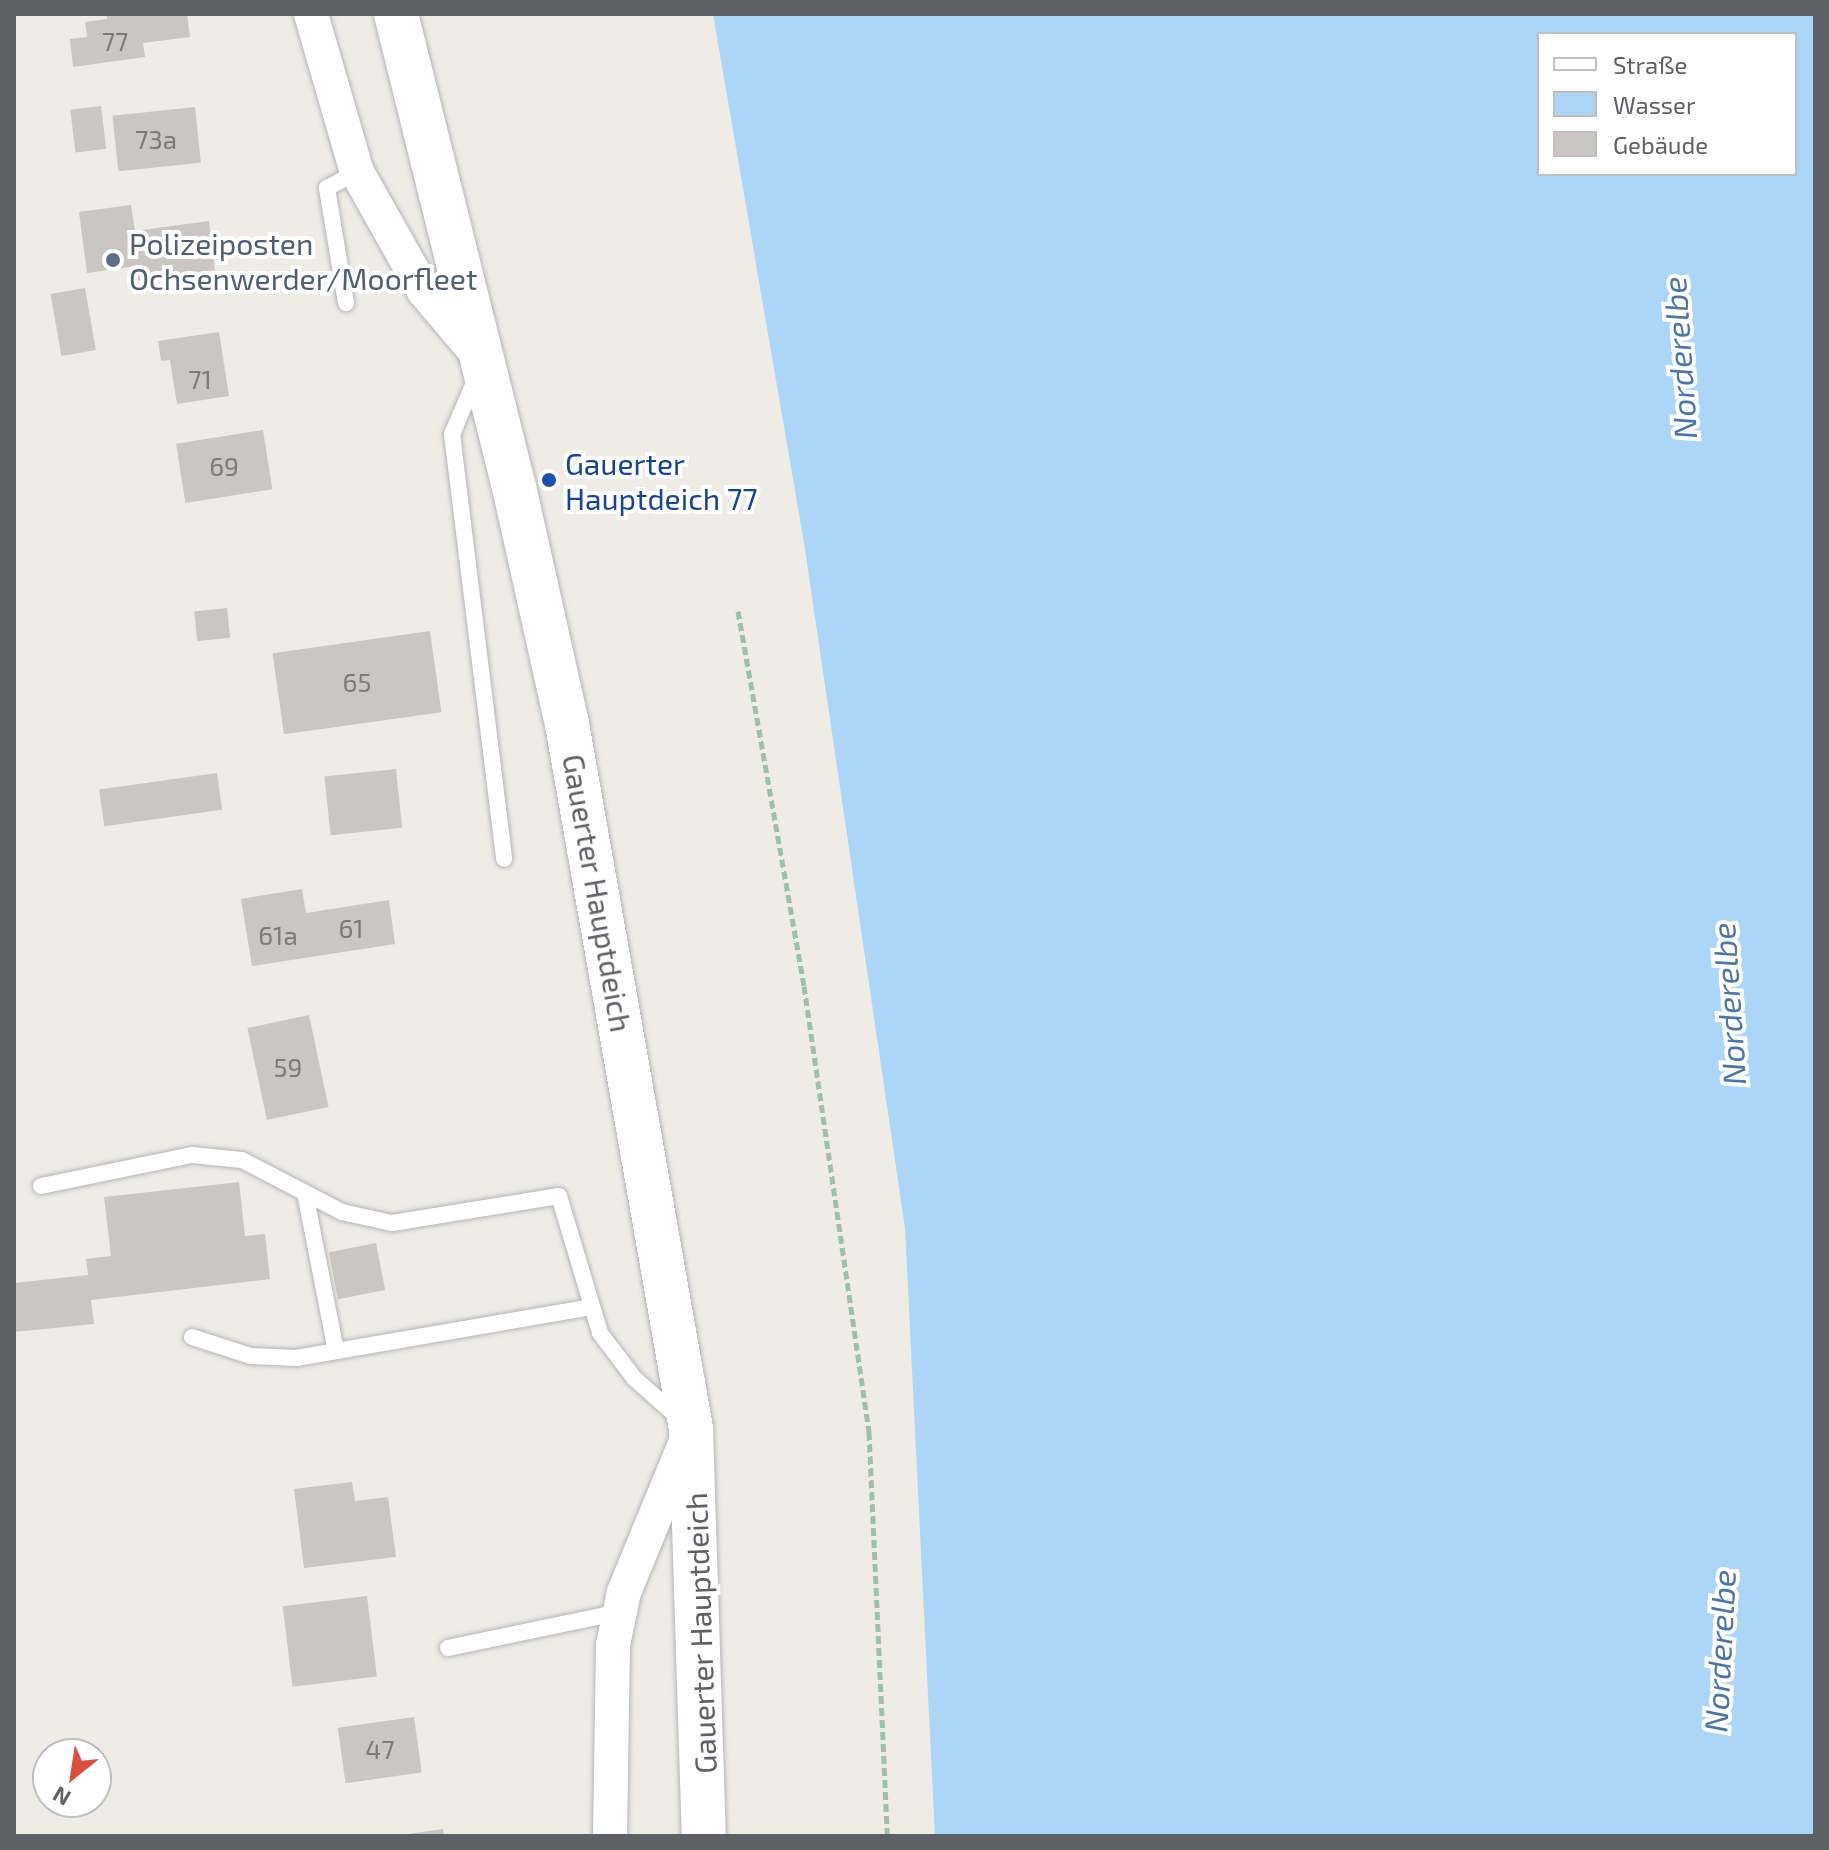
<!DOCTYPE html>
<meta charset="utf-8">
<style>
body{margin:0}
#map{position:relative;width:1829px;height:1850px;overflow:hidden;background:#eeece5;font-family:"Exo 2",sans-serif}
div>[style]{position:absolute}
.water>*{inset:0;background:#acd6f8}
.building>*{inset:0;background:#cac7c2;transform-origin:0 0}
.path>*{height:5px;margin-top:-2.5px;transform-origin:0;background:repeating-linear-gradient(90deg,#9cc1a7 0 8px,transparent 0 12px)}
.roads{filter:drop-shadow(0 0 2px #b3b5b9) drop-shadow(0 0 2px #b3b5b9)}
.lane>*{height:16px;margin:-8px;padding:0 8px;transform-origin:8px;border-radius:8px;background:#fff}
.street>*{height:34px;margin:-17px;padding:0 17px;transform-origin:17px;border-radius:17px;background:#fff}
.secondary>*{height:44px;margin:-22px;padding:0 22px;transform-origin:22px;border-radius:22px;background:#fff}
.dots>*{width:22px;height:22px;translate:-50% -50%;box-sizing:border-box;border:4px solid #fff;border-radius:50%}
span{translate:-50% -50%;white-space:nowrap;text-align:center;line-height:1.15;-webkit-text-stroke:8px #fff;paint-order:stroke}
.number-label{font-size:26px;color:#787a7c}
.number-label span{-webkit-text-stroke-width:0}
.service-label{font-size:30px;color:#4e5e75}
.left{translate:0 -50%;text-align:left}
.transit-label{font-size:30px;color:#164399}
.street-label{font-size:30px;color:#5d6064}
.water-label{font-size:32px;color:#4a77a8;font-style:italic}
.frame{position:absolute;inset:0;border:16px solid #5d6064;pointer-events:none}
.legend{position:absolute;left:1537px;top:32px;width:260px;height:144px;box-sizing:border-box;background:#fff;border:2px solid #bebfc1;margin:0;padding:10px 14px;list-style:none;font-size:24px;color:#5d6064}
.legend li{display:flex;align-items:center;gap:16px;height:40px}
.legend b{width:40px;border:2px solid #bebfc1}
.north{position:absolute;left:32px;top:1738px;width:80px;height:80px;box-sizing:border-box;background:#fff;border:2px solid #bebfc1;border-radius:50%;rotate:210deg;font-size:22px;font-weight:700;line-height:32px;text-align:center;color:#5d6064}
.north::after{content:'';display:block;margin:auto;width:28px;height:36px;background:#da4d3f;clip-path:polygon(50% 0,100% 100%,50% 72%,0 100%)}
</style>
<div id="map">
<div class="water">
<i style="clip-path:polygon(evenodd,713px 14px,1815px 14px,1815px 1836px,935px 1836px,905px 1228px,804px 543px,713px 14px,1539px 34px,1795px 34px,1795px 174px,1539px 174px,1539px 34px)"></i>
</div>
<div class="building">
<i style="clip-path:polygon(106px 14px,187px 14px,190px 37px,143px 43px,145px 57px,73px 67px,70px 39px,87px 37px,85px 22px,107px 19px)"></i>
<i style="left:101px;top:106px;width:43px;height:31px;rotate:83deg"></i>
<i style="left:195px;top:107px;width:56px;height:83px;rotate:84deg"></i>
<i style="clip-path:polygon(131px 205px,135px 231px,209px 221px,215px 270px,138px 281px,136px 266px,87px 273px,79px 212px)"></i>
<i style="left:85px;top:288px;width:63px;height:35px;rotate:80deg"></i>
<i style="clip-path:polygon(219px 332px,229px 396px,177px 404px,170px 360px,161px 361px,158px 341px)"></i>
<i style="left:263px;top:430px;width:60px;height:88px;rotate:81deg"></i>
<i style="left:227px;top:608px;width:30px;height:33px;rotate:84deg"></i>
<i style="left:430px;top:631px;width:82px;height:159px;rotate:82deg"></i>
<i style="left:396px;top:769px;width:59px;height:72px;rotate:84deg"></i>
<i style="left:217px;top:773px;width:37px;height:119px;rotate:82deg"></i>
<i style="clip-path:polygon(302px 889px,306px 913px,389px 900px,395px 944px,252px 966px,241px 899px)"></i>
<i style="left:309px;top:1015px;width:94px;height:63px;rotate:78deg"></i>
<i style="clip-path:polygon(239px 1182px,245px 1236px,265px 1234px,270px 1279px,91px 1300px,94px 1324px,14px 1332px,14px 1283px,88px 1275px,86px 1259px,111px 1256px,104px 1197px)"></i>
<i style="left:376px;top:1243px;width:48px;height:48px;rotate:79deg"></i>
<i style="clip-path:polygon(352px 1482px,355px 1501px,388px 1497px,396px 1557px,304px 1568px,294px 1489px)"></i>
<i style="left:367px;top:1596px;width:81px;height:85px;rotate:83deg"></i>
<i style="left:414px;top:1717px;width:56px;height:77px;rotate:82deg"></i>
<i style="clip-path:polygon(443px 1829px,444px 1836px,408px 1836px,408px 1834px)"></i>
</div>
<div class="path">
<i style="left:738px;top:611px;width:381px;rotate:80deg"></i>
<i style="left:804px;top:986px;width:451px;rotate:81.7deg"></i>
<i style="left:869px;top:1432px;width:404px;rotate:87.4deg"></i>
</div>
<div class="roads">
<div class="lane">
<i style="left:346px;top:303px;width:117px;rotate:-99.4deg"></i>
<i style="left:327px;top:188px;width:34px;rotate:-28deg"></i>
<i style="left:477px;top:376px;width:63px;rotate:113.3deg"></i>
<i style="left:452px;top:434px;width:428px;rotate:83deg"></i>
<i style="left:41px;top:1186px;width:154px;rotate:-11.6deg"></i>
<i style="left:192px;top:1155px;width:50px;rotate:5.7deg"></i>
<i style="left:242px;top:1160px;width:113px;rotate:27.5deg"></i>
<i style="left:342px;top:1212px;width:51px;rotate:12.4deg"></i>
<i style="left:392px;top:1223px;width:169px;rotate:-9.2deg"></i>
<i style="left:559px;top:1196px;width:143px;rotate:73.3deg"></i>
<i style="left:600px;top:1333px;width:56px;rotate:52.9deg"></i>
<i style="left:634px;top:1378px;width:59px;rotate:41.6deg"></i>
<i style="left:305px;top:1193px;width:161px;rotate:78.9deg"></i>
<i style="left:192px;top:1337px;width:62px;rotate:17.9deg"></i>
<i style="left:251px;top:1356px;width:45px;rotate:2.5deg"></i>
<i style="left:296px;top:1358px;width:298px;rotate:-9.8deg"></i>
<i style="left:448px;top:1648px;width:176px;rotate:-11.8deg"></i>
</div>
<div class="street">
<i style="left:311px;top:14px;width:165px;rotate:73.8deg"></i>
<i style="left:357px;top:172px;width:137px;rotate:60.6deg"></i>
<i style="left:424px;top:291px;width:87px;rotate:49.7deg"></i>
<i style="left:610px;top:1836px;width:191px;rotate:-89.1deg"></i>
<i style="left:613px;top:1645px;width:54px;rotate:-78.3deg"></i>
<i style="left:624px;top:1592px;width:168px;rotate:-67.6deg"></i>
</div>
<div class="secondary">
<i style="left:396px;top:14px;width:487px;rotate:76deg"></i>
<i style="left:514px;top:487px;width:243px;rotate:77.4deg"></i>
<i style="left:567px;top:724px;width:716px;rotate:80.02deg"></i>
<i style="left:691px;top:1429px;width:407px;rotate:88.2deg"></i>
</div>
</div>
<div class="dots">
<i style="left:113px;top:260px;background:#5c6f8a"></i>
<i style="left:549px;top:480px;background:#1a4fb4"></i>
</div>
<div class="number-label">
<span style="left:115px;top:41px">77</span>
<span style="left:156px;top:139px">73a</span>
<span style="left:200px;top:379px">71</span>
<span style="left:224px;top:466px">69</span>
<span style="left:357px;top:682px">65</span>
<span style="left:351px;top:928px">61</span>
<span style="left:278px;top:935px">61a</span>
<span style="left:288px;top:1067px">59</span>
<span style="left:380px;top:1749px">47</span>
</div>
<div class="service-label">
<span class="left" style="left:129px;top:260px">Polizeiposten<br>Ochsenwerder/Moorfleet</span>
</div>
<div class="transit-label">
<span class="left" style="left:565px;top:480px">Gauerter<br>Hauptdeich 77</span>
</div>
<div class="street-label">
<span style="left:598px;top:893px;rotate:80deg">Gauerter Hauptdeich</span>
<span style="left:700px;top:1633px;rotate:-92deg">Gauerter Hauptdeich</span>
</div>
<div class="water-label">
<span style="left:1679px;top:358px;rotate:-94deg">Norderelbe</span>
<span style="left:1728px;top:1004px;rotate:-94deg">Norderelbe</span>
<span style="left:1719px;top:1651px;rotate:-87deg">Norderelbe</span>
</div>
<div class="frame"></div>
<ul class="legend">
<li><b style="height:10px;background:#fff"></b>Straße</li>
<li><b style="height:22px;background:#acd6f8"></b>Wasser</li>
<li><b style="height:22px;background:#cac7c2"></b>Gebäude</li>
</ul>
<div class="north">N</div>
</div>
